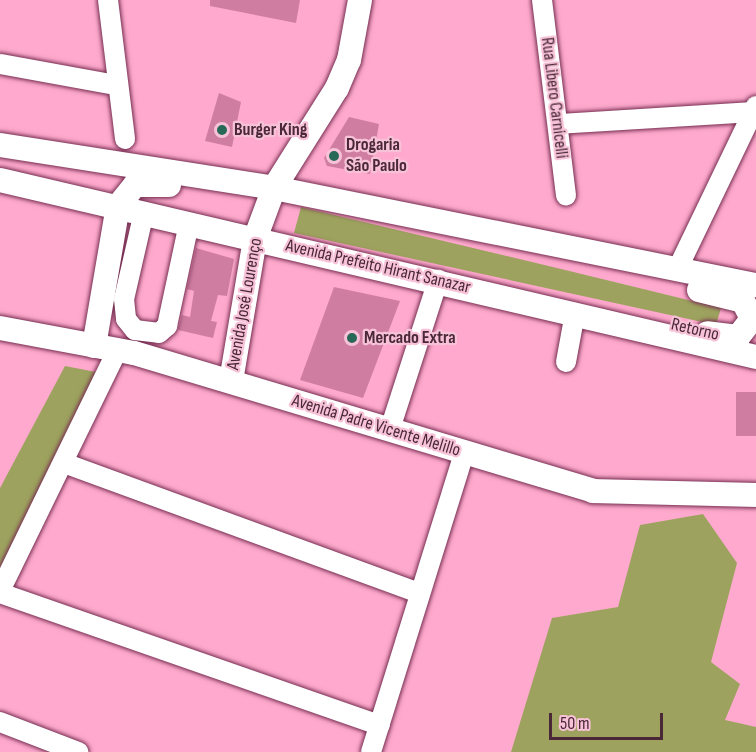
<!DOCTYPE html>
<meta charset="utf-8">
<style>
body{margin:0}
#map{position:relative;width:756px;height:752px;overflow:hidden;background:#fea9cd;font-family:"Sofia Sans Condensed",sans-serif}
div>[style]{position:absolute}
.green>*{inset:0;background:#9da35e}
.building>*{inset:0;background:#cf7ea2;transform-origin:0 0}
.roads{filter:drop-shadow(0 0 2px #762e51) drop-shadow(0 0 2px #762e51)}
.minor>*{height:20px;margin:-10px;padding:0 10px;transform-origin:10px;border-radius:10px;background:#fff}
.major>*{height:24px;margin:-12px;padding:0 12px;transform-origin:12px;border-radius:12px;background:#fff}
.dots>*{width:16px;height:16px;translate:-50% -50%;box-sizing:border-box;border:3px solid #f7c2d7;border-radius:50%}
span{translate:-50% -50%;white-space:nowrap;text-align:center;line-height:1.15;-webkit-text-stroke:4.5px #f7c2d7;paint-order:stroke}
.street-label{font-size:18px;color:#4a2837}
.poi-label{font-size:18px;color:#4a2837;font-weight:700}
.left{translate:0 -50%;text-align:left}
.scale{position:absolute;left:549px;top:713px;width:114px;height:27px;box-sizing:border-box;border:3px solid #4a2837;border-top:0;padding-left:8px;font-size:18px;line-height:21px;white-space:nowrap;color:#4a2837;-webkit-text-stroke:4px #f7c2d7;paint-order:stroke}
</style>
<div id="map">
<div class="green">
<i style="clip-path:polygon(301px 207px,557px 268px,721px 308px,716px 325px,294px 233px)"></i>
<i style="clip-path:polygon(65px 366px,96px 372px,0 569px,0 488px)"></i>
<i style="clip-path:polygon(703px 514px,737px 563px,711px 662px,740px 684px,725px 720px,756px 727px,756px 752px,511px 752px,552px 618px,618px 607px,640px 525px)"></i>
</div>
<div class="building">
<i style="clip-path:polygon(210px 0,300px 0,296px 23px,210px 6px)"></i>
<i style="clip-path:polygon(219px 93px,241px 102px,232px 147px,205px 141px)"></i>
<i style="clip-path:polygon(349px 117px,379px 124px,370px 174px,327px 166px,324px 158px)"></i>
<i style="clip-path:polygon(196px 248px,234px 259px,227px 296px,218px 295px,211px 321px,217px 322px,213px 338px,178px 330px,182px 315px,190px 317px,194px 291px,187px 289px)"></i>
<i style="clip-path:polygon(334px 287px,400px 301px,363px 398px,300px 380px)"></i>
<i style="left:736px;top:392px;width:20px;height:44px"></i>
</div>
<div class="roads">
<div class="minor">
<i style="left:108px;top:0;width:140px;rotate:83deg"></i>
<i style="left:542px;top:0;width:197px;rotate:83deg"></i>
<i style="left:0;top:64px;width:118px;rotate:10.3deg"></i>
<i style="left:558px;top:124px;width:198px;rotate:-3.5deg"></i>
<i style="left:144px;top:212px;width:89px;rotate:102.9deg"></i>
<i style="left:124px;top:299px;width:20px;rotate:84deg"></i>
<i style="left:126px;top:319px;width:14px;rotate:51deg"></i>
<i style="left:135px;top:330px;width:24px;rotate:7deg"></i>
<i style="left:159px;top:333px;width:11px;rotate:-41deg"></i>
<i style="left:167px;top:326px;width:105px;rotate:-77.9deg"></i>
<i style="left:677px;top:270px;width:182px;rotate:-64.3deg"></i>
<i style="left:566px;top:362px;width:50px;rotate:-79.6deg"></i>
<i style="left:390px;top:429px;width:157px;rotate:-72.1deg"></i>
<i style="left:64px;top:463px;width:378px;rotate:20.1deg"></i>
<i style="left:0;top:591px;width:269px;rotate:-64deg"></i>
<i style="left:0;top:593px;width:402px;rotate:19.2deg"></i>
<i style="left:0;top:722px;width:84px;rotate:21deg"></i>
<i style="left:371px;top:752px;width:313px;rotate:-72.7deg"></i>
</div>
<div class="major">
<i style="left:0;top:145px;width:277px;rotate:8.9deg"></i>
<i style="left:274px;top:188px;width:492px;rotate:11.4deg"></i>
<i style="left:0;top:180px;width:776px;rotate:13.18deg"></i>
<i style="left:699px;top:290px;width:45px;rotate:14deg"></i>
<i style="left:743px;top:301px;width:20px;rotate:63deg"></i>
<i style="left:752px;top:319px;width:23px;rotate:128deg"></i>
<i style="left:738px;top:337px;width:31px;rotate:-173deg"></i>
<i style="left:0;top:328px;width:136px;rotate:10.6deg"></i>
<i style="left:134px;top:353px;width:479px;rotate:16.7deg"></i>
<i style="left:593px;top:491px;width:163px;rotate:1.4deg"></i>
<i style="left:94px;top:346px;width:142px;rotate:-80.3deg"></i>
<i style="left:118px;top:206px;width:27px;rotate:-51deg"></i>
<i style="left:135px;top:185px;width:34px"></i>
<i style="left:231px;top:381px;width:144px;rotate:-80.4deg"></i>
<i style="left:255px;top:239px;width:54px;rotate:-69.6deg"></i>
<i style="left:274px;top:188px;width:118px;rotate:-57.8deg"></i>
<i style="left:337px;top:88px;width:30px;rotate:-67deg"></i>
<i style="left:349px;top:60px;width:61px;rotate:-79.6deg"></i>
</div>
</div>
<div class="dots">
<i style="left:222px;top:130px;background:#276856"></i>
<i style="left:334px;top:156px;background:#276856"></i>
<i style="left:352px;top:338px;background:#276856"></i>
</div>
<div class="street-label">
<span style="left:554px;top:98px;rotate:83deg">Rua Libero Carnicelli</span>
<span style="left:378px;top:267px;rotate:13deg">Avenida Prefeito Hirant Sanazar</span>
<span style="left:245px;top:304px;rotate:-80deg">Avenida José Lourenço</span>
<span style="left:695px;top:330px;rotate:13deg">Retorno</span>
<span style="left:376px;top:426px;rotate:17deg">Avenida Padre Vicente Melillo</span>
</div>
<div class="poi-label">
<span class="left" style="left:234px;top:130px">Burger King</span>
<span class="left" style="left:346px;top:156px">Drogaria<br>São Paulo</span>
<span class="left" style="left:364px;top:338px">Mercado Extra</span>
</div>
<div class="scale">50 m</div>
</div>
